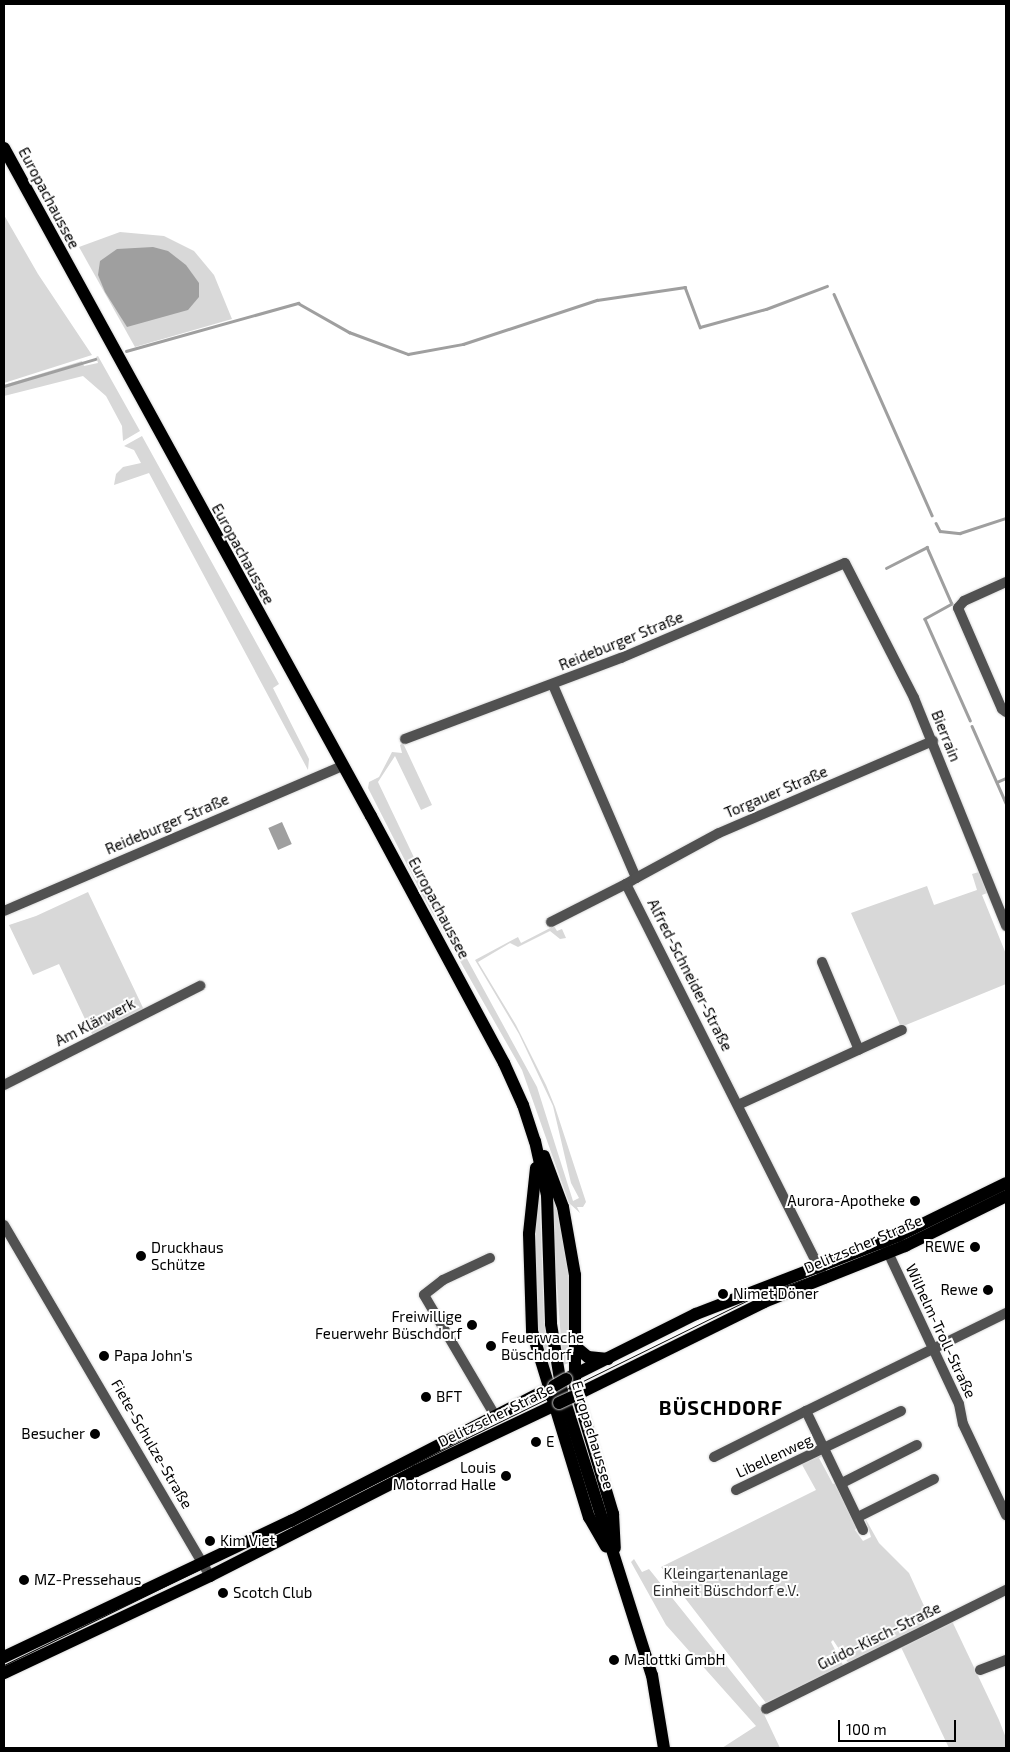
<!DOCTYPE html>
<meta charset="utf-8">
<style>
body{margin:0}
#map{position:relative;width:1010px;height:1752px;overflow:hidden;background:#fff;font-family:"Exo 2",sans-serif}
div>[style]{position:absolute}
.green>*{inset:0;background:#d8d8d8}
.water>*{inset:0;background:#9f9f9f;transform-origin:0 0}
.stream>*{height:2.5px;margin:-1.25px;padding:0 1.25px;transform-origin:1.25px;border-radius:1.25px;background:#9f9f9f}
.roads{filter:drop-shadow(0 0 1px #dbdbdb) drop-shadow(0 0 1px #dbdbdb)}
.minor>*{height:10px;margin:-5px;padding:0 5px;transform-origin:5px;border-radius:5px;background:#515151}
.major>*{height:12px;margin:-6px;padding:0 6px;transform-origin:6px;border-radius:6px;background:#000}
.tram>*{height:1px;margin:-0.5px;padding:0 0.5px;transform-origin:0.5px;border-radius:0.5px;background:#000}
.bridges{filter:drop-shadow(0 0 1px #dbdbdb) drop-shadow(0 0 1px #dbdbdb)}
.major-bridge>*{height:12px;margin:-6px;padding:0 6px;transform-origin:6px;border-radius:6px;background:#000}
.dots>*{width:14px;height:14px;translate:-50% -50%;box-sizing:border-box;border:2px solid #fff;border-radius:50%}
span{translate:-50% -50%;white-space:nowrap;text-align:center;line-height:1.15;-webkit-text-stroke:4px #fff;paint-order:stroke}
.street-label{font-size:15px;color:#000}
.poi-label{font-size:15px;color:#000}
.right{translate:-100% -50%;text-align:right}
.left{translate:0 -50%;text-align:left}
.park-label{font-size:15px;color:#2f2f2f}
.district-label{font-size:20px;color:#000;font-weight:700;letter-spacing:1px}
.frame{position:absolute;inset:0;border:5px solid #000;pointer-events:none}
.scale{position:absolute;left:838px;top:1720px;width:118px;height:22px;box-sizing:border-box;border:2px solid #000;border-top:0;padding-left:6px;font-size:15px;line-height:18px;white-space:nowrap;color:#000;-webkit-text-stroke:4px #fff;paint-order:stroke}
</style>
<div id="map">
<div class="green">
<i style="clip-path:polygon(4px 215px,38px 274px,92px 355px,4px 383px)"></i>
<i style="clip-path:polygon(120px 232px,164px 236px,194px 251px,214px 275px,232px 319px,135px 347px,79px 247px)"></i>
<i style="clip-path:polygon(98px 356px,140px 431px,123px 441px,122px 426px,106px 396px,83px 376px,4px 396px,4px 385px,82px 361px,84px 366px,98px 363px,96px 357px)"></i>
<i style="clip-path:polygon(142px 436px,279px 684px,273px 688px,309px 759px,308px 770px,149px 473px,114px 485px,116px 474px,123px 467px,141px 463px,134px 450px,124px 446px)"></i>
<i style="clip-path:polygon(403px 743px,432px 805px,421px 810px,395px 756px,378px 782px,430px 891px,537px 1087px,573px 1201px,579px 1198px,571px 1183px,553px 1106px,519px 1034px,475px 960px,518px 937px,521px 943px,554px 926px,557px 931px,562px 929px,566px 938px,560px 939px,550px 931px,518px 947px,510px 943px,478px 962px,516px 1025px,546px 1085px,555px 1107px,586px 1202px,583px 1207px,577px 1207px,580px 1213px,569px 1203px,522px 1070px,424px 898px,368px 788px,369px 782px,379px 777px,392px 752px,402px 753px,400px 745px)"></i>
<i style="clip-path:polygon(979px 872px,987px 893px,982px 895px,1006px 954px,1006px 984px,901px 1027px,851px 913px,927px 886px,934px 905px,977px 890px,972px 874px)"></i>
<i style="clip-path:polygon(88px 892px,145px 1012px,93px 1036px,59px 964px,33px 975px,9px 925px,36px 916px)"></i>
<i style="clip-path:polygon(548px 1170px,569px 1253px,572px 1362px,563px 1365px)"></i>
<i style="clip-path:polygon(539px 1178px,544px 1320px,552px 1378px,537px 1337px,532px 1245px)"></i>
<i style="clip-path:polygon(820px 1451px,825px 1455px,819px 1458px,833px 1484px,838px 1482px,859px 1524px,855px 1530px,863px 1541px,871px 1537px,865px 1518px,879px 1543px,909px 1573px,930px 1619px,923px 1624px,924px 1627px,849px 1664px,833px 1640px,831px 1642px,844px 1667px,766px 1703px,661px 1567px,816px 1490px,800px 1461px)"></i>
<i style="clip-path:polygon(634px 1559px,642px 1572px,649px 1569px,762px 1710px,780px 1748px,722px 1748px,756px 1726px,666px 1625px,631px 1562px)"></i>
<i style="clip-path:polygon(952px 1621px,999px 1720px,1006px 1738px,1006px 1748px,949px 1748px,900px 1645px)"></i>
</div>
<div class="water">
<i style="clip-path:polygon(153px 247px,168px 251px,186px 265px,199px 283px,199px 297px,188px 310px,127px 327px,105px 292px,98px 275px,100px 261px,117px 249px)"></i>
<i style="left:282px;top:822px;width:24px;height:15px;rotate:66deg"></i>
</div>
<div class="stream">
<i style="left:834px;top:294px;width:242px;rotate:66.1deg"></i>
<i style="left:126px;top:351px;width:179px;rotate:-15.6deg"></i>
<i style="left:298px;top:303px;width:59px;rotate:29.6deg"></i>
<i style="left:349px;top:332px;width:63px;rotate:20.4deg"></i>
<i style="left:408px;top:354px;width:56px;rotate:-10.3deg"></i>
<i style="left:463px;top:344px;width:141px;rotate:-18.2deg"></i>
<i style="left:597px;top:300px;width:89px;rotate:-8.4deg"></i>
<i style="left:685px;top:287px;width:43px;rotate:69.4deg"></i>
<i style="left:700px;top:327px;width:68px;rotate:-15.3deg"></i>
<i style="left:766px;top:309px;width:65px;rotate:-20.7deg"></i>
<i style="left:4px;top:386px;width:95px;rotate:-16.5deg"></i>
<i style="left:936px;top:523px;width:9px;rotate:63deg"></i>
<i style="left:940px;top:531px;width:20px;rotate:6deg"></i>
<i style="left:960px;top:533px;width:48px;rotate:-18.1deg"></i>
<i style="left:886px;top:568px;width:46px;rotate:-27.1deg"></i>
<i style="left:927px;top:547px;width:62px;rotate:66.3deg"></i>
<i style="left:952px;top:604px;width:31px;rotate:151deg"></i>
<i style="left:925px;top:619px;width:111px;rotate:66deg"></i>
<i style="left:972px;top:726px;width:84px;rotate:66.2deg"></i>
<i style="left:997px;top:782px;width:10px;rotate:-24deg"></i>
</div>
<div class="roads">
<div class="minor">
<i style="left:1006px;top:582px;width:46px;rotate:155.7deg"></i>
<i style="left:964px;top:601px;width:9px;rotate:131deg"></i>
<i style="left:958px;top:608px;width:110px;rotate:66.5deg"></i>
<i style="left:1002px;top:709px;width:5px;rotate:37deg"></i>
<i style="left:553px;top:685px;width:210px;rotate:66.7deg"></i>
<i style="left:636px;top:878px;width:12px;rotate:149deg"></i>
<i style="left:626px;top:884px;width:442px;rotate:63.3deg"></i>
<i style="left:405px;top:739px;width:231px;rotate:-20.6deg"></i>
<i style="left:621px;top:658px;width:243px;rotate:-23deg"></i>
<i style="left:845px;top:563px;width:152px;rotate:62.9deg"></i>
<i style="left:914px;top:698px;width:246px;rotate:68deg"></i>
<i style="left:636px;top:878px;width:94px;rotate:-28.5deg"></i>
<i style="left:719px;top:833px;width:233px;rotate:-23.3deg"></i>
<i style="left:4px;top:911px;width:369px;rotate:-23.2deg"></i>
<i style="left:551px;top:922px;width:84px;rotate:-26.9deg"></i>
<i style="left:822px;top:962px;width:95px;rotate:67.2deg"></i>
<i style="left:4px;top:1085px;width:220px;rotate:-26.8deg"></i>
<i style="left:740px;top:1104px;width:178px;rotate:-24.6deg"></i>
<i style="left:4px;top:1225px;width:407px;rotate:59.6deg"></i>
<i style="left:885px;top:1246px;width:174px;rotate:64.9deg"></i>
<i style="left:959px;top:1404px;width:20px;rotate:79deg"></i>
<i style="left:963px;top:1424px;width:101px;rotate:64.7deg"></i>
<i style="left:490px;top:1258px;width:52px;rotate:154.9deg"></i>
<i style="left:443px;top:1280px;width:24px;rotate:142deg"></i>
<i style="left:424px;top:1295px;width:142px;rotate:59.5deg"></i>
<i style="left:714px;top:1457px;width:103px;rotate:-26.6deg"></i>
<i style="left:842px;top:1483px;width:84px;rotate:-26.9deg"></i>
<i style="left:736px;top:1490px;width:183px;rotate:-25.6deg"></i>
<i style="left:858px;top:1517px;width:85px;rotate:-26.6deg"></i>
<i style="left:863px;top:1530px;width:132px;rotate:-115.6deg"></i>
<i style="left:806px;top:1411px;width:223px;rotate:-26.1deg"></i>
<i style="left:980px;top:1670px;width:28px;rotate:-21deg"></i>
<i style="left:766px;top:1709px;width:268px;rotate:-26.4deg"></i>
</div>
<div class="major">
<i style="left:4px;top:148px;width:762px;rotate:61.22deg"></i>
<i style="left:371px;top:816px;width:281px;rotate:61.7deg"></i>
<i style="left:504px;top:1063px;width:46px;rotate:65.7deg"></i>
<i style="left:523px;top:1105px;width:38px;rotate:72deg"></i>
<i style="left:535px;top:1141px;width:55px;rotate:77.5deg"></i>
<i style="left:547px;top:1195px;width:129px;rotate:88.2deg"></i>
<i style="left:551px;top:1324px;width:69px;rotate:80.8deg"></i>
<i style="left:562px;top:1392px;width:297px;rotate:72.4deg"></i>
<i style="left:652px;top:1675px;width:74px;rotate:80.7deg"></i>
<i style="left:544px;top:1156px;width:54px;rotate:69.6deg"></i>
<i style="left:563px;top:1207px;width:69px;rotate:80deg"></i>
<i style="left:575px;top:1275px;width:112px;rotate:90deg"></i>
<i style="left:575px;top:1387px;width:133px;rotate:73.3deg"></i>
<i style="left:613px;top:1514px;width:34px;rotate:87deg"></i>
<i style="left:536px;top:1168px;width:66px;rotate:96.1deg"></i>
<i style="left:529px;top:1234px;width:97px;rotate:88.2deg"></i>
<i style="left:532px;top:1331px;width:195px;rotate:73deg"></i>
<i style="left:589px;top:1517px;width:34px;rotate:60deg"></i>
<i style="left:576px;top:1347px;width:16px;rotate:40deg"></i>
<i style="left:588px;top:1357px;width:20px;rotate:6deg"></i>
<i style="left:566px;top:1379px;width:145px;rotate:-26.6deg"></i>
<i style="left:696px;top:1314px;width:217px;rotate:-21.1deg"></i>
<i style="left:898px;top:1236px;width:120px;rotate:-26.1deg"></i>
<i style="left:572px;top:1397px;width:214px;rotate:-26.3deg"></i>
<i style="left:764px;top:1302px;width:152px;rotate:-21.7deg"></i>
<i style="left:905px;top:1246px;width:113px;rotate:-26.3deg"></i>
<i style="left:4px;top:1657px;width:318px;rotate:-25.4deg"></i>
<i style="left:291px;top:1521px;width:296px;rotate:-27.2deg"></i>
<i style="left:4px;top:1673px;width:228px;rotate:-25.2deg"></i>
<i style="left:210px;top:1576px;width:231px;rotate:-27deg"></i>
<i style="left:416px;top:1471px;width:158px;rotate:-25.4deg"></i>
</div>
</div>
<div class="tram">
<i style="left:4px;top:1665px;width:833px;rotate:-26.13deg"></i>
<i style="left:752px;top:1298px;width:143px;rotate:-20.1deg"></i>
<i style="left:886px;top:1249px;width:133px;rotate:-25.8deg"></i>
</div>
<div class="bridges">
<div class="major-bridge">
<i style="left:554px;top:1386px;width:14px;rotate:-30deg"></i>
<i style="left:559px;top:1403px;width:14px;rotate:-25deg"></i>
</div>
</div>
<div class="dots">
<i style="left:915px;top:1201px;background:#000"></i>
<i style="left:975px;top:1247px;background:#000"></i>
<i style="left:141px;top:1256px;background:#000"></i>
<i style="left:988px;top:1290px;background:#000"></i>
<i style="left:723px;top:1294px;background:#000"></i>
<i style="left:472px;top:1325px;background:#000"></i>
<i style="left:491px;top:1346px;background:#000"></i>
<i style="left:104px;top:1356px;background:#000"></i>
<i style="left:426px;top:1397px;background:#000"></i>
<i style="left:95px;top:1434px;background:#000"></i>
<i style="left:536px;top:1442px;background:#000"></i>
<i style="left:506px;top:1476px;background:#000"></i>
<i style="left:210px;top:1541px;background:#000"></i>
<i style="left:24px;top:1580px;background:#000"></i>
<i style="left:223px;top:1593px;background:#000"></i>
<i style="left:614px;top:1660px;background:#000"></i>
</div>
<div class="street-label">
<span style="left:49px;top:198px;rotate:62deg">Europachaussee</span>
<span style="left:243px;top:554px;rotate:61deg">Europachaussee</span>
<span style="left:621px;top:641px;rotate:-22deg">Reideburger Straße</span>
<span style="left:946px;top:736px;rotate:68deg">Bierrain</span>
<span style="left:776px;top:792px;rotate:-23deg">Torgauer Straße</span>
<span style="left:167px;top:824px;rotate:-23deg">Reideburger Straße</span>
<span style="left:439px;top:908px;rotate:62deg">Europachaussee</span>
<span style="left:690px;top:975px;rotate:63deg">Alfred-Schneider-Straße</span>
<span style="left:95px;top:1022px;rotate:-27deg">Am Klärwerk</span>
<span style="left:863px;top:1244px;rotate:-23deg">Delitzscher Straße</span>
<span style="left:941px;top:1331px;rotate:65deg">Wilhelm-Troll-Straße</span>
<span style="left:496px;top:1415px;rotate:-26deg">Delitzscher Straße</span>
<span style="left:593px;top:1435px;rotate:73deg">Europachaussee</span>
<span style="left:152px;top:1444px;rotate:60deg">Fiete-Schulze-Straße</span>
<span style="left:774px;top:1456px;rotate:-25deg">Libellenweg</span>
<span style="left:879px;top:1636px;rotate:-26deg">Guido-Kisch-Straße</span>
</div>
<div class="poi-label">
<span class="right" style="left:905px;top:1201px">Aurora-Apotheke</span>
<span class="left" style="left:151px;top:1256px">Druckhaus<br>Schütze</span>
<span class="right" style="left:965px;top:1247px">REWE</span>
<span class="right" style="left:978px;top:1290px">Rewe</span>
<span class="left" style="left:733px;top:1294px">Nimet Döner</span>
<span class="right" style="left:462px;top:1325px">Freiwillige<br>Feuerwehr Büschdorf</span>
<span class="left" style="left:501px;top:1346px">Feuerwache<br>Büschdorf</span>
<span class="left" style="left:114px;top:1356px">Papa John's</span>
<span class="left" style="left:436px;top:1397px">BFT</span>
<span class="right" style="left:85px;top:1434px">Besucher</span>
<span class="left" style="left:546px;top:1442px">E</span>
<span class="right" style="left:496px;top:1476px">Louis<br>Motorrad Halle</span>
<span class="left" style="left:220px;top:1541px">Kim Viet</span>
<span class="left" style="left:34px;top:1580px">MZ-Pressehaus</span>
<span class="left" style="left:233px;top:1593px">Scotch Club</span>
<span class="left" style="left:624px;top:1660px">Malottki GmbH</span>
</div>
<div class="park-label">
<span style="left:726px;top:1582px">Kleingartenanlage<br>Einheit Büschdorf e.V.</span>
</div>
<div class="district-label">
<span style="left:721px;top:1407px">BÜSCHDORF</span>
</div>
<div class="frame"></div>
<div class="scale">100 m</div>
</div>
